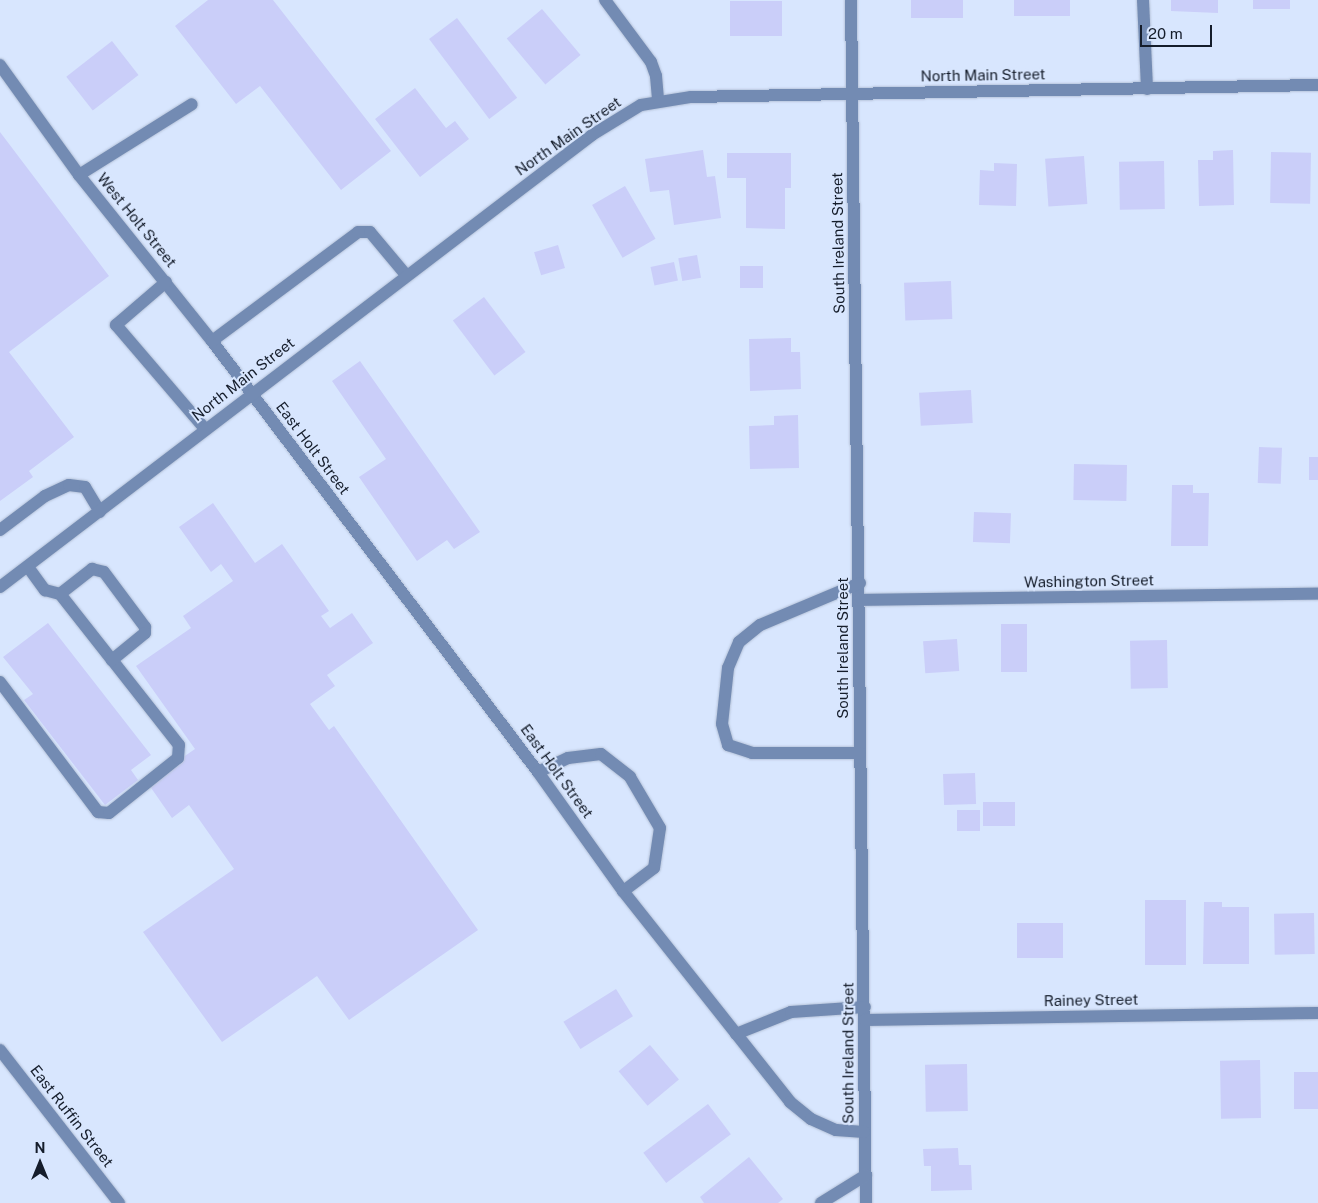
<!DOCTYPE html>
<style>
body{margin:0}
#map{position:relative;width:1318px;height:1203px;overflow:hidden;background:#d8e6fe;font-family:"Public Sans",sans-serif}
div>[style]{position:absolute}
.building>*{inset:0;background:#cacef9;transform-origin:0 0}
.roads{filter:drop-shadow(0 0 1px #b5c2d8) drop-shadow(0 0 1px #b5c2d8)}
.minor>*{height:12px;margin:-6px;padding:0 6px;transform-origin:6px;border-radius:6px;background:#738bb3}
span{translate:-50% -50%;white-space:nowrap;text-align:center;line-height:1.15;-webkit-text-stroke:4px #d8e6fe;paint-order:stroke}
.street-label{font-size:15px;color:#151d2b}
.north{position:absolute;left:15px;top:1138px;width:50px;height:50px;-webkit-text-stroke:4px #d8e6fe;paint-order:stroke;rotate:0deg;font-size:14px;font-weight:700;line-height:20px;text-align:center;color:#151d2b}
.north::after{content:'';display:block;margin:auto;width:18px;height:22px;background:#151d2b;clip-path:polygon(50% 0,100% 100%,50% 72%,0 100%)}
.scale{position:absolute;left:1140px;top:25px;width:72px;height:22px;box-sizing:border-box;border:2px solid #151d2b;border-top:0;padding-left:6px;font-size:15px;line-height:18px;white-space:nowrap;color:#151d2b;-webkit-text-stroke:4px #d8e6fe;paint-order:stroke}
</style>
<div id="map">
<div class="building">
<i style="clip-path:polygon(208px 0,273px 0,391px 151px,341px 190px,260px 86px,236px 104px,175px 26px)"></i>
<i style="left:911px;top:0;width:52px;height:18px"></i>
<i style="left:1014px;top:0;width:56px;height:16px"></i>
<i style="clip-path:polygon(1171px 0,1218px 0,1218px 13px,1171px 11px)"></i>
<i style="left:1253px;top:0;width:37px;height:9px"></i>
<i style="left:730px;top:1px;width:52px;height:35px"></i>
<i style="left:542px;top:9px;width:60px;height:46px;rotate:50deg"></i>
<i style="left:457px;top:18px;width:100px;height:35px;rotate:53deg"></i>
<i style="left:112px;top:41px;width:43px;height:58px;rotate:52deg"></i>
<i style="clip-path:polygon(415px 88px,446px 128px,455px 121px,469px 139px,420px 177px,375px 119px)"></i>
<i style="clip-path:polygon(0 132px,109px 276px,9px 352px,74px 437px,29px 471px,33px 477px,0 501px)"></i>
<i style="clip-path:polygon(703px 150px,707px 177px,715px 176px,721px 218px,674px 225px,669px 190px,650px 192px,645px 159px)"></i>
<i style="clip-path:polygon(1233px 150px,1234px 205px,1199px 206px,1198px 160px,1213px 160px,1213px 151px)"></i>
<i style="left:1271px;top:152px;width:40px;height:51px;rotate:1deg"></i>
<i style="clip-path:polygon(727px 153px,791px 153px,791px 188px,785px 188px,785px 229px,746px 228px,746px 178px,727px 178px)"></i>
<i style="left:1084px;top:156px;width:48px;height:39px;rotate:86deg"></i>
<i style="left:1164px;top:161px;width:48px;height:45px;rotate:89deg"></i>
<i style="clip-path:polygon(994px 163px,1017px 164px,1016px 206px,979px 205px,980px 170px,994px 171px)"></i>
<i style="left:625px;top:186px;width:61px;height:38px;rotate:60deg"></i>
<i style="left:558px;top:245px;width:24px;height:25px;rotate:73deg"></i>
<i style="left:697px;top:255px;width:23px;height:19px;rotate:80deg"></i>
<i style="left:674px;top:262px;width:19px;height:24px;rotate:78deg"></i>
<i style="left:763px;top:266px;width:22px;height:23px;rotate:90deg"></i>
<i style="left:951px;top:281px;width:38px;height:47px;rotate:88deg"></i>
<i style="left:484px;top:297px;width:69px;height:39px;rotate:53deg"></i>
<i style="clip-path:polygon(791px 338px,791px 352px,800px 352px,801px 389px,750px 391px,749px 339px)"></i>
<i style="clip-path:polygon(360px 361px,480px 532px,454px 549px,447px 540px,417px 561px,359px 477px,386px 459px,332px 381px)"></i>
<i style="left:971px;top:390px;width:33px;height:52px;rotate:87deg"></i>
<i style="clip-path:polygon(798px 415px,799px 468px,750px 469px,749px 426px,774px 425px,774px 416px)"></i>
<i style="left:1259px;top:447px;width:23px;height:36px;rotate:2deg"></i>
<i style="left:1309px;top:457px;width:9px;height:23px"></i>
<i style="left:1074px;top:464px;width:53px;height:36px;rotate:1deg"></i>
<i style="clip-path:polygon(1172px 485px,1193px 485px,1193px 493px,1209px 493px,1208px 546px,1171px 546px)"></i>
<i style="clip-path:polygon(213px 503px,255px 563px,282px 544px,329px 611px,321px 616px,330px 628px,352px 613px,373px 643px,327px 675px,335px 686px,310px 704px,329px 730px,334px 726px,478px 930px,349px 1020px,317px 976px,222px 1042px,143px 932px,234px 869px,189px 805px,172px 818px,147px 782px,195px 749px,136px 666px,191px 628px,183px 616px,233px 581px,221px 564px,211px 572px,179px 527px)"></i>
<i style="left:974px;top:512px;width:37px;height:30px;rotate:2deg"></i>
<i style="clip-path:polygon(48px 623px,151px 755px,131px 770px,138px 780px,105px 805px,24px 700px,33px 694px,3px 657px)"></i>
<i style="left:1001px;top:624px;width:26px;height:48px"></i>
<i style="left:957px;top:639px;width:32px;height:34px;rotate:86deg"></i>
<i style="left:1167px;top:640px;width:48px;height:37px;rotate:89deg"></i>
<i style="left:975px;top:773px;width:31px;height:32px;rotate:88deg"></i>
<i style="left:1015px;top:802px;width:24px;height:32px;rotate:90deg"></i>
<i style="left:980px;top:810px;width:21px;height:23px;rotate:90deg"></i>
<i style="left:1145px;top:900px;width:41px;height:65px"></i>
<i style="clip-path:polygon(1204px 902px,1222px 902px,1222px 907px,1249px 907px,1249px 964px,1203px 964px)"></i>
<i style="left:1314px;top:913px;width:41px;height:40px;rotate:89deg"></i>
<i style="left:1017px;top:923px;width:46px;height:35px"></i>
<i style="left:616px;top:989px;width:32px;height:62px;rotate:58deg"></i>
<i style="left:650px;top:1045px;width:45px;height:41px;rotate:50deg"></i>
<i style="left:1260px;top:1060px;width:58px;height:40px;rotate:89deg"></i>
<i style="left:967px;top:1064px;width:47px;height:42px;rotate:89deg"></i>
<i style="left:1318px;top:1072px;width:37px;height:24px;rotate:90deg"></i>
<i style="left:708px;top:1104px;width:38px;height:81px;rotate:53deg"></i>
<i style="clip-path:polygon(958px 1148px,959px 1165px,971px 1165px,972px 1190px,931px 1191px,931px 1166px,924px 1166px,923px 1149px)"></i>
<i style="clip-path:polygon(749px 1157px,783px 1199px,778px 1203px,704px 1203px,700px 1197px)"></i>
</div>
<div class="roads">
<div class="minor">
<i style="left:605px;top:0;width:77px;rotate:53.4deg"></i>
<i style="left:651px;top:62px;width:15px;rotate:70deg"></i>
<i style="left:656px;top:76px;width:25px;rotate:85deg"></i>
<i style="left:851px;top:0;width:1203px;rotate:89.29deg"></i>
<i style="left:1143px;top:0;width:89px;rotate:87.4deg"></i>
<i style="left:0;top:65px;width:135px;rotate:54.3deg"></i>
<i style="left:79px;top:175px;width:213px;rotate:51.3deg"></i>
<i style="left:212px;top:341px;width:540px;rotate:52.9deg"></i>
<i style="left:538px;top:772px;width:146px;rotate:54.5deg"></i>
<i style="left:623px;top:891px;width:269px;rotate:51.6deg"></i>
<i style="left:790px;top:1102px;width:27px;rotate:39deg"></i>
<i style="left:811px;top:1119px;width:27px;rotate:24deg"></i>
<i style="left:836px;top:1130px;width:28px;rotate:4deg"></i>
<i style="left:79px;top:175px;width:133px;rotate:-32.1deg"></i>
<i style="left:166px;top:282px;width:66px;rotate:139.3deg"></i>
<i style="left:116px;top:325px;width:137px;rotate:49.4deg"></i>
<i style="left:212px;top:341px;width:182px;rotate:-36.7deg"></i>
<i style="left:358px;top:232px;width:12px"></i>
<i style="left:370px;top:232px;width:56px;rotate:50.1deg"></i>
<i style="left:0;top:530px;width:56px;rotate:-37.1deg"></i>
<i style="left:45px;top:496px;width:26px;rotate:-25deg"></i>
<i style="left:69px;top:485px;width:16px;rotate:7deg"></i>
<i style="left:85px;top:487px;width:29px;rotate:59deg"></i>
<i style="left:28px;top:567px;width:29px;rotate:54deg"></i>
<i style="left:45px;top:590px;width:16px;rotate:15deg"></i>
<i style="left:860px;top:583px;width:108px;rotate:157.2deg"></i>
<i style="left:760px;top:625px;width:27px;rotate:141deg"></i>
<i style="left:739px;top:642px;width:28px;rotate:113deg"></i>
<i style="left:728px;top:668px;width:56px;rotate:96.1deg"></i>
<i style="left:722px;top:724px;width:22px;rotate:74deg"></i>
<i style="left:728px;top:745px;width:25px;rotate:18deg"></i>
<i style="left:752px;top:753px;width:108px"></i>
<i style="left:0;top:587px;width:745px;rotate:-37.36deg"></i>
<i style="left:592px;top:135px;width:57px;rotate:-31.5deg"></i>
<i style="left:641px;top:105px;width:51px;rotate:-9.1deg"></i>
<i style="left:691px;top:97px;width:627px;rotate:-1.1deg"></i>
<i style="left:860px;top:600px;width:458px;rotate:-0.8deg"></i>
<i style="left:0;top:682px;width:163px;rotate:53deg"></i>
<i style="left:98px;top:812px;width:11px;rotate:5deg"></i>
<i style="left:109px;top:813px;width:88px;rotate:-38.6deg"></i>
<i style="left:178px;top:758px;width:13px;rotate:-86deg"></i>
<i style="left:179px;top:745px;width:108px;rotate:-128.2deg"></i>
<i style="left:112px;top:660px;width:84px;rotate:-128.2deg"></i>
<i style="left:60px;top:594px;width:41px;rotate:-38deg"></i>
<i style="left:92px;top:569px;width:12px;rotate:14deg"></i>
<i style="left:104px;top:572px;width:69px;rotate:53.3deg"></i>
<i style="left:145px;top:627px;width:6px;rotate:90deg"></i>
<i style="left:145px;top:633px;width:43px;rotate:140.7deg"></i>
<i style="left:538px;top:772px;width:33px;rotate:-25deg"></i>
<i style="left:568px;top:758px;width:33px;rotate:-7deg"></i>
<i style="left:601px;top:754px;width:37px;rotate:38deg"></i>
<i style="left:630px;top:777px;width:59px;rotate:59.5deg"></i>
<i style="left:660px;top:828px;width:40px;rotate:98.5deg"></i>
<i style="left:654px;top:868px;width:39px;rotate:143deg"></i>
<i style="left:865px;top:1020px;width:453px;rotate:-0.9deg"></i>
<i style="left:736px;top:1034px;width:59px;rotate:-21.8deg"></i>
<i style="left:791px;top:1012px;width:74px;rotate:-3.9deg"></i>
<i style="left:0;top:1050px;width:194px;rotate:52.1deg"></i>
<i style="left:821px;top:1203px;width:53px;rotate:-31.9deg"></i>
</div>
</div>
<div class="street-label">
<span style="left:983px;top:75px;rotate:-1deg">North Main Street</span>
<span style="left:568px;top:136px;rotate:-35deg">North Main Street</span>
<span style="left:137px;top:220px;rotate:51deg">West Holt Street</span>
<span style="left:838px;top:243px;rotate:-91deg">South Ireland Street</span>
<span style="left:243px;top:379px;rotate:-38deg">North Main Street</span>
<span style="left:313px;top:448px;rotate:53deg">East Holt Street</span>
<span style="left:1089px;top:581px;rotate:-1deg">Washington Street</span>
<span style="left:843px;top:648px;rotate:-90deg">South Ireland Street</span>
<span style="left:557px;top:771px;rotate:54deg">East Holt Street</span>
<span style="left:1091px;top:1000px;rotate:-1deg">Rainey Street</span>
<span style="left:848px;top:1053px;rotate:-90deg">South Ireland Street</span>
<span style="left:72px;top:1116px;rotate:52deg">East Ruffin Street</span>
</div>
<div class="north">N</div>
<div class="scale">20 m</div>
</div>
